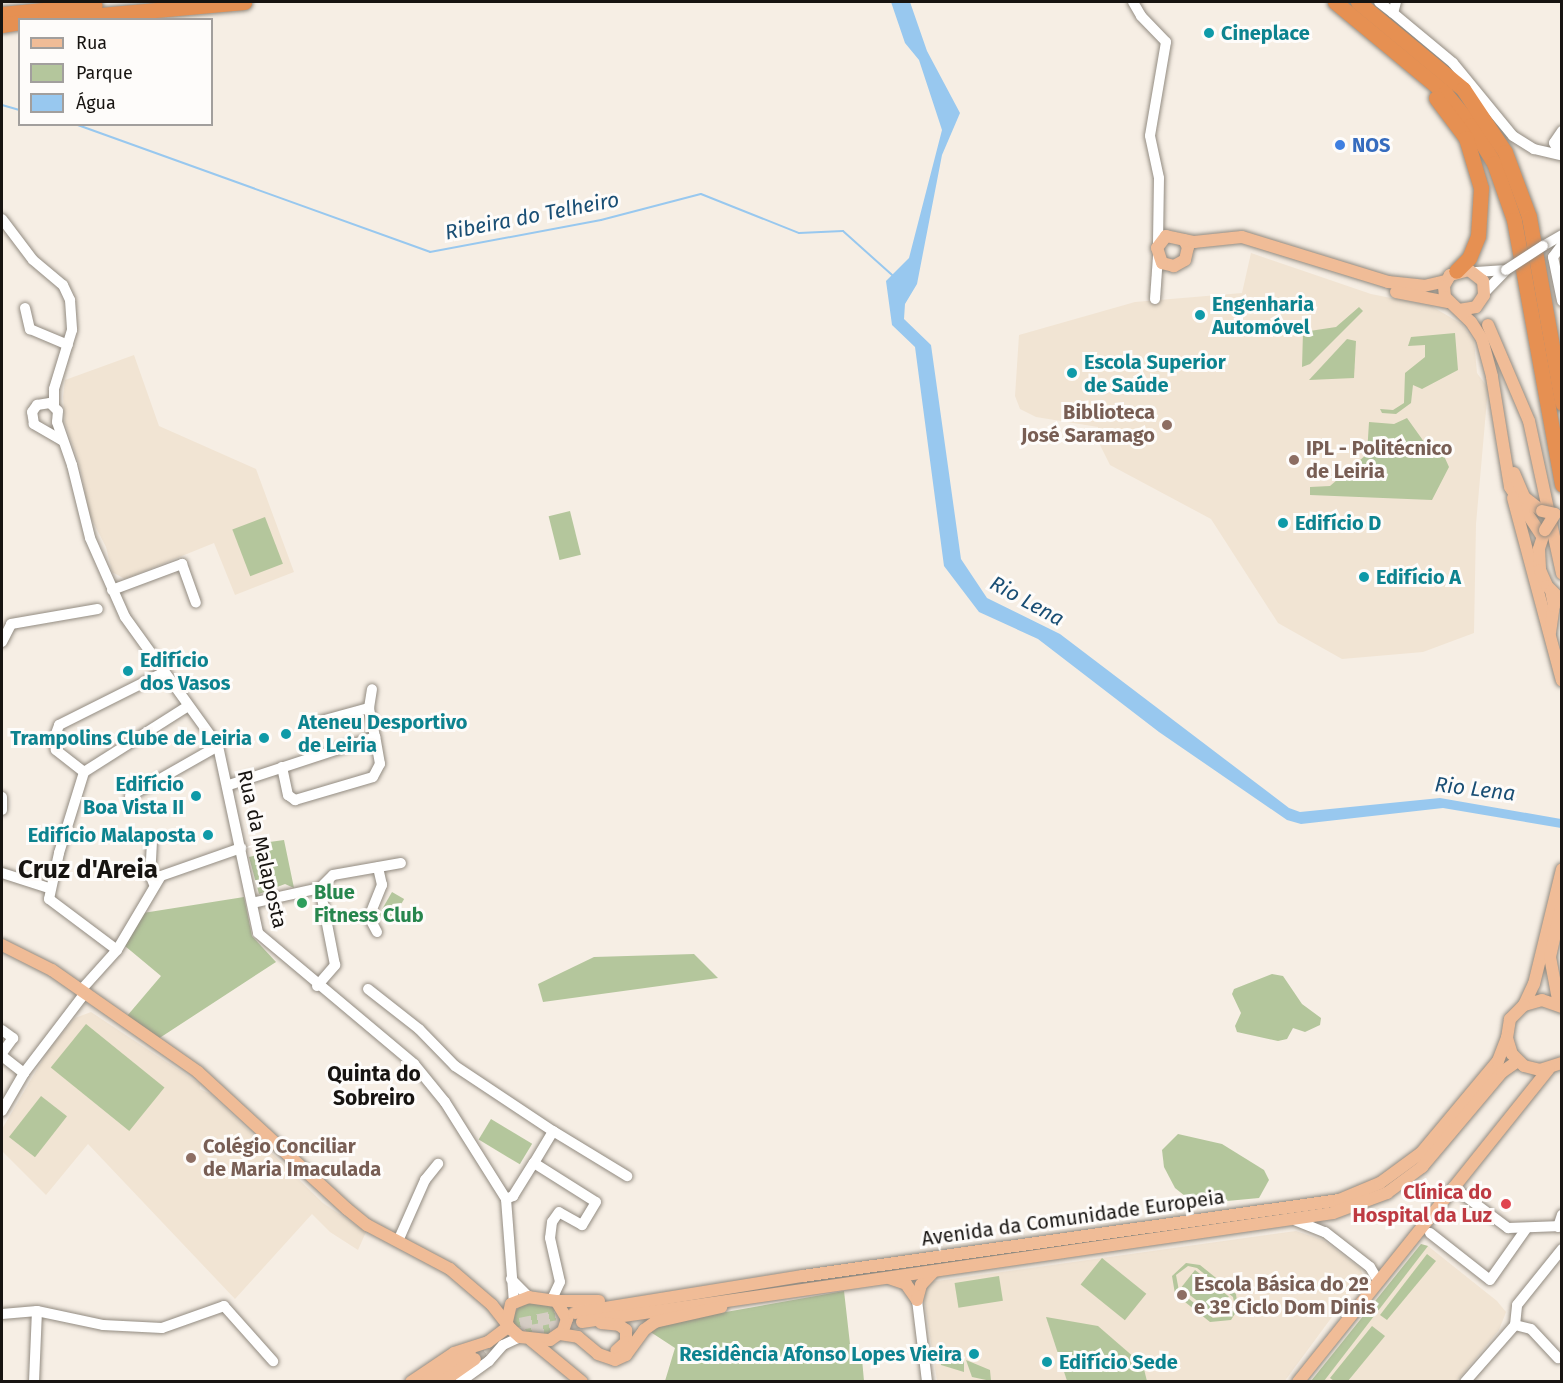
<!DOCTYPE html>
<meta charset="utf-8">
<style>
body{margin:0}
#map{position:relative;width:1563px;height:1383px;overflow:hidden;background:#f6eee4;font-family:"Fira Sans",sans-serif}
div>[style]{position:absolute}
.built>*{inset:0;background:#f1e4d3}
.green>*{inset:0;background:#b4c69c;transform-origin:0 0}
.water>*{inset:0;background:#98c8ef}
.stream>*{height:2px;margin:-1px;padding:0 1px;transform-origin:1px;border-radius:1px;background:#98c8ef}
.major-tunnel>*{height:12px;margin-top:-6px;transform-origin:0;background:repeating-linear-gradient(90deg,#d5cdc4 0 12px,transparent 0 18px)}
.roads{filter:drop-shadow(0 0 2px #928b81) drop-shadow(0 0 2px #928b81)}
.minor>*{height:10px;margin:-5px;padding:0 5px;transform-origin:5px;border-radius:5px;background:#fff}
.major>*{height:12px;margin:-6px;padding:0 6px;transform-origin:6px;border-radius:6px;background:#f0bc97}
.highway>*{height:15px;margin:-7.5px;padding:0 7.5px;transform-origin:7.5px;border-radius:7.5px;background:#e69052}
.bridges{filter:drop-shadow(0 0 2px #928b81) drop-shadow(0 0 2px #928b81)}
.minor-bridge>*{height:10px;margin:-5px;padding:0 5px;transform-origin:5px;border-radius:5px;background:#fff}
.major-bridge>*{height:12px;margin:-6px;padding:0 6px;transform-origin:6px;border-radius:6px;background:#f0bc97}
.dots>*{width:16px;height:16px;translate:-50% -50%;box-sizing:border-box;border:3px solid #fefcfa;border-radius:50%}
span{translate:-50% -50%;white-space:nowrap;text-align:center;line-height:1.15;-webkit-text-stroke:6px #fefcfa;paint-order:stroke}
.culture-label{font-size:20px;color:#0d838f;font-weight:700}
.left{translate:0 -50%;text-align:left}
.right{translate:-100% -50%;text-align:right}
.shop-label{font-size:20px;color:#366cbe;font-weight:700}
.education-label{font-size:20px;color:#785e54;font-weight:700}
.street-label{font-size:20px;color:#171411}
.leisure-label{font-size:20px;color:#27864d;font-weight:700}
.health-label{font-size:20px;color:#be3a42;font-weight:700}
.water-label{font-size:21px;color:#194e74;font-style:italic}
.neighbourhood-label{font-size:21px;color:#171411;font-weight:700}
.district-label{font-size:26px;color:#171411;font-weight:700}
.frame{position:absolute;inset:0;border:3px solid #171411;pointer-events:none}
.legend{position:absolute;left:18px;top:18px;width:195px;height:108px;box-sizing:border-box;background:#fefcfa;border:2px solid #a29f9d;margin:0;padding:8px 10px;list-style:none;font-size:18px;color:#171411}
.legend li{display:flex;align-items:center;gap:12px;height:30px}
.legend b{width:30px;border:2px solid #a29f9d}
</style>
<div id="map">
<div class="built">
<i style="clip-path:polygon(1251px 253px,1371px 294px,1431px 306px,1462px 324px,1474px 341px,1477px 373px,1488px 388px,1476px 524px,1474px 633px,1423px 652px,1342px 659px,1278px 623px,1211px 519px,1110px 465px,1098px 441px,1098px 427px,1036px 417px,1020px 409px,1015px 396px,1019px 335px,1135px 302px,1242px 293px)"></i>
<i style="clip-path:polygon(134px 355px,159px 426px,256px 469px,294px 572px,235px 595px,214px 543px,125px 579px,112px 572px,106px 547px,89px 514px,80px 466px,65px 423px,63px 397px,65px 380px)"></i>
<i style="clip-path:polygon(91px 1012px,200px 1084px,200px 1089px,211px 1094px,323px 1203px,366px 1232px,358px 1250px,330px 1232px,312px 1214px,235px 1299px,88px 1144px,46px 1195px,2px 1151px,2px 1129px,49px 1049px,75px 1018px)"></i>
<i style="clip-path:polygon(1296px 1231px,1323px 1240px,1360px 1268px,1363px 1275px,1284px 1382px,1147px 1381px,1143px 1365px,1047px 1318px,1067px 1381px,937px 1381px,923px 1291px,930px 1282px)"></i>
<i style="clip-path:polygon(1421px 1244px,1428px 1246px,1497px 1301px,1506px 1312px,1499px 1330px,1457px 1381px,1311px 1382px)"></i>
</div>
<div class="green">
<i style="clip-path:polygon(1359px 307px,1363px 311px,1310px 364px,1302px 367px,1303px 332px,1336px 327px)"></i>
<i style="clip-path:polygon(1455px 333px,1458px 370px,1422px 389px,1413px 385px,1411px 403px,1396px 414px,1382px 413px,1380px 409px,1393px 410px,1404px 403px,1405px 373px,1425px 357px,1425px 345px,1408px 346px,1411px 337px)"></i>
<i style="clip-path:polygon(1347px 339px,1356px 341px,1354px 378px,1309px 380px)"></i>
<i style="clip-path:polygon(1407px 418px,1427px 446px,1440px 447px,1449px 467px,1432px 500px,1310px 495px,1310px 487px,1330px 486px,1367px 454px,1369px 422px,1394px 424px)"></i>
<i style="left:570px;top:511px;width:45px;height:22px;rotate:76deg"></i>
<i style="left:265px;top:517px;width:50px;height:35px;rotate:69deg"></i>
<i style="clip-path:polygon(284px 840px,294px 888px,285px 884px,259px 894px,249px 857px,257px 855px,255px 844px)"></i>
<i style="left:392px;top:892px;width:14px;height:28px;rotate:30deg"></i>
<i style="clip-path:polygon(244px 897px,252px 936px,276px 962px,158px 1039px,127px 1016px,161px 976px,125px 946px,143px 913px)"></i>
<i style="clip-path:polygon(694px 954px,718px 978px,543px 1002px,538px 984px,594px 957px)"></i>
<i style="clip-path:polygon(1272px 974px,1283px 976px,1302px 1004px,1321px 1018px,1320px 1025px,1305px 1032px,1293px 1028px,1287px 1039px,1278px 1041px,1237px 1032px,1235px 1026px,1241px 1013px,1232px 994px,1234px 989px)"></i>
<i style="left:86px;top:1024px;width:101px;height:56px;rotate:39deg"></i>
<i style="left:41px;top:1096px;width:33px;height:52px;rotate:38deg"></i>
<i style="left:491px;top:1119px;width:48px;height:24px;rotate:31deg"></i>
<i style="clip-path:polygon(1178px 1134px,1222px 1144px,1264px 1170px,1269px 1180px,1259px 1198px,1195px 1204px,1175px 1188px,1164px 1167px,1162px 1150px)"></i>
<i style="clip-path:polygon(1421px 1244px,1428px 1246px,1324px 1381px,1311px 1381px)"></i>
<i style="clip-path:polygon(1427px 1254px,1436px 1261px,1387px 1320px,1380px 1315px)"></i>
<i style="left:1102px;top:1258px;width:57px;height:34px;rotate:39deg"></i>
<i style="clip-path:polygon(evenodd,1186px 1263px,1200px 1265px,1236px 1294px,1238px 1309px,1231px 1320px,1210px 1322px,1175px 1294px,1172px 1276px,1186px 1263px,1188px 1266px,1197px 1268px,1233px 1297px,1235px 1307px,1229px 1316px,1213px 1318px,1179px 1291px,1176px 1275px,1188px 1266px)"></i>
<i style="left:1195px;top:1270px;width:43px;height:23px;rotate:38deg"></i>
<i style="left:999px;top:1276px;width:25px;height:45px;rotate:81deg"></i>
<i style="clip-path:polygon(844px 1291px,850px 1344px,862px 1359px,864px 1381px,665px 1381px,675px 1348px,649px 1331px,675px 1321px)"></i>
<i style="clip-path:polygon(524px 1302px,554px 1307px,560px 1314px,558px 1328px,547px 1335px,522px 1332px,513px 1324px,512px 1315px)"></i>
<i style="clip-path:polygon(1046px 1317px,1098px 1326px,1143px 1365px,1147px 1381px,1067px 1381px)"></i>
<i style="clip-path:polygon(1372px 1326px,1385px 1336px,1348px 1381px,1334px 1381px,1330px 1378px)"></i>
<i style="clip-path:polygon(940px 1349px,964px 1359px,964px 1372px,941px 1365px)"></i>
<i style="clip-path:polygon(966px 1360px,990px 1370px,991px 1381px,972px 1377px)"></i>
</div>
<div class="water">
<i style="clip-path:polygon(891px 2px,910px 2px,927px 51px,960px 113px,942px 155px,917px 284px,905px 304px,904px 319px,931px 345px,961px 559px,987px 598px,1060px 634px,1289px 808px,1300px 812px,1440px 798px,1561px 819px,1561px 828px,1443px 808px,1301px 824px,1287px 820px,1159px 732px,1038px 639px,979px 612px,944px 566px,915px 347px,892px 325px,886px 281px,909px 258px,942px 130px,919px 60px,905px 43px)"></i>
</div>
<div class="stream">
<i style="left:2px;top:105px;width:19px;rotate:16deg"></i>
<i style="left:75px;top:124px;width:377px;rotate:19.8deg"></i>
<i style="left:430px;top:252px;width:174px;rotate:-10.6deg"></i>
<i style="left:601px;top:220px;width:103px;rotate:-14.6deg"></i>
<i style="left:701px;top:194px;width:105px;rotate:21.7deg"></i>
<i style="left:799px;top:233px;width:44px;rotate:-2.6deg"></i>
<i style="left:843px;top:231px;width:66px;rotate:41.9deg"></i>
</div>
<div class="major-tunnel">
<i style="left:520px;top:1324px;width:54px;rotate:-11.7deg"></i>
<i style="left:475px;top:1359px;width:46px;rotate:-32.7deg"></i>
<i style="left:514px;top:1334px;width:69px;rotate:-10deg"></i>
</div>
<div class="roads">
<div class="minor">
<i style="left:1133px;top:2px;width:16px;rotate:60deg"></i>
<i style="left:1141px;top:16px;width:36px;rotate:46deg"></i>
<i style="left:1166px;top:42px;width:95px;rotate:99.7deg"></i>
<i style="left:1150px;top:136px;width:43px;rotate:77.9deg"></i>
<i style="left:1159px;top:178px;width:66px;rotate:90.9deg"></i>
<i style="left:1379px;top:2px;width:18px;rotate:38deg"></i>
<i style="left:1396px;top:2px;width:11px;rotate:105deg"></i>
<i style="left:1393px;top:13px;width:78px;rotate:39.8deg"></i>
<i style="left:1453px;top:63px;width:94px;rotate:50.6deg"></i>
<i style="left:1513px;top:136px;width:25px;rotate:32deg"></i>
<i style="left:1534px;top:149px;width:26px;rotate:13deg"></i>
<i style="left:1562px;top:131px;width:14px;rotate:124deg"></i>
<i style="left:1554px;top:143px;width:15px;rotate:58deg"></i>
<i style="left:2px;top:219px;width:51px;rotate:52.9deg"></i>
<i style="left:33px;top:260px;width:39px;rotate:40deg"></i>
<i style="left:63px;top:285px;width:17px;rotate:65deg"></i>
<i style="left:70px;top:300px;width:30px;rotate:86deg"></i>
<i style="left:72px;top:330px;width:62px;rotate:107deg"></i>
<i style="left:54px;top:389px;width:16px;rotate:90deg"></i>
<i style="left:1562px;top:245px;width:15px;rotate:127deg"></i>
<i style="left:1553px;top:257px;width:45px;rotate:78.4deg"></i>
<i style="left:1543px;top:246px;width:22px;rotate:-30deg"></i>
<i style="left:1476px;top:272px;width:30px;rotate:-4deg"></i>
<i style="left:1485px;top:292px;width:30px;rotate:-46deg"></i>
<i style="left:1155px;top:299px;width:43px;rotate:-86deg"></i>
<i style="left:25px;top:308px;width:22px;rotate:77deg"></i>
<i style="left:30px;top:329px;width:41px;rotate:22.8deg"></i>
<i style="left:63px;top:441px;width:34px;rotate:-150deg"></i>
<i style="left:34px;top:424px;width:12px;rotate:-99deg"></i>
<i style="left:32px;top:412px;width:9px;rotate:-54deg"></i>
<i style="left:37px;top:405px;width:13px;rotate:-9deg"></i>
<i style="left:50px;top:403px;width:11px;rotate:45deg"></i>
<i style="left:58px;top:411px;width:11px;rotate:95deg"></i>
<i style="left:57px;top:422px;width:46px;rotate:70.8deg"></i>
<i style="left:72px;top:465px;width:75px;rotate:76.1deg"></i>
<i style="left:90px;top:538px;width:86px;rotate:66.1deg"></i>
<i style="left:125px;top:617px;width:159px;rotate:54.2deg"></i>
<i style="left:218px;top:746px;width:191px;rotate:77.9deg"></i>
<i style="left:258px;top:933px;width:204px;rotate:40deg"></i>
<i style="left:414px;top:1064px;width:49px;rotate:50.8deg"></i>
<i style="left:445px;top:1102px;width:115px;rotate:57.8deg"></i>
<i style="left:506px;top:1199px;width:103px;rotate:85.6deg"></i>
<i style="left:112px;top:590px;width:75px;rotate:-20.4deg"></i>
<i style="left:182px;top:564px;width:41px;rotate:70.3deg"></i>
<i style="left:2px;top:642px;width:20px;rotate:-63deg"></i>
<i style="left:11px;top:624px;width:88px;rotate:-9.8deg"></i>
<i style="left:321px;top:721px;width:50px;rotate:-15.2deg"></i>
<i style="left:282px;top:767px;width:29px;rotate:78deg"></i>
<i style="left:288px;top:795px;width:9px;rotate:36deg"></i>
<i style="left:295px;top:800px;width:81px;rotate:-16.4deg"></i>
<i style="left:373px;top:777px;width:15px;rotate:-62deg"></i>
<i style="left:380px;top:764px;width:27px;rotate:-100deg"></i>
<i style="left:84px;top:772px;width:36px;rotate:-142deg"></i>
<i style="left:56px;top:750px;width:11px;rotate:-100deg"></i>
<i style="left:54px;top:739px;width:15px;rotate:-70deg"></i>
<i style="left:59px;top:725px;width:116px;rotate:-26.6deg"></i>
<i style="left:229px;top:785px;width:154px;rotate:-18.2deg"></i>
<i style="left:375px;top:737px;width:30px;rotate:-102deg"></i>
<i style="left:369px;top:708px;width:19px;rotate:-81deg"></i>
<i style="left:130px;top:796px;width:101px;rotate:-29.6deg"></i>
<i style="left:2px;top:797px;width:13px;rotate:90deg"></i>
<i style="left:152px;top:841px;width:34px;rotate:93deg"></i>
<i style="left:150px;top:875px;width:10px;rotate:66deg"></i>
<i style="left:2px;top:873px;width:49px;rotate:17.7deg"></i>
<i style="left:252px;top:903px;width:70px;rotate:-12.4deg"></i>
<i style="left:320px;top:888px;width:18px;rotate:-45deg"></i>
<i style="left:333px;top:875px;width:69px;rotate:-10deg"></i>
<i style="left:377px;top:932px;width:17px;rotate:-118deg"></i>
<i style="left:369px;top:917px;width:35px;rotate:-68deg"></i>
<i style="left:382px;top:885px;width:18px;rotate:-103deg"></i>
<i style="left:117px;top:950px;width:85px;rotate:-143.1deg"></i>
<i style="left:49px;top:899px;width:47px;rotate:-77.7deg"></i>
<i style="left:59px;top:853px;width:85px;rotate:-72.8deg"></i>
<i style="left:84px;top:772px;width:123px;rotate:-32.4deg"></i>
<i style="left:317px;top:986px;width:28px;rotate:-49deg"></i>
<i style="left:335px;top:965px;width:78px;rotate:-101deg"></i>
<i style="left:368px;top:989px;width:65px;rotate:38.1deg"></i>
<i style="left:419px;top:1029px;width:52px;rotate:45.8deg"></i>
<i style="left:455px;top:1066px;width:118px;rotate:33.6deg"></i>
<i style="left:81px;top:990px;width:54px;rotate:-48deg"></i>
<i style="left:117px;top:950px;width:86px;rotate:-59.3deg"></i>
<i style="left:161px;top:876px;width:85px;rotate:-19.3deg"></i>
<i style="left:2px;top:1030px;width:14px;rotate:36deg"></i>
<i style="left:13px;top:1038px;width:19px;rotate:126deg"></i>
<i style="left:2px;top:1056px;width:28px;rotate:38deg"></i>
<i style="left:2px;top:1111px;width:44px;rotate:-59.9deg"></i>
<i style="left:24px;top:1073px;width:101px;rotate:-52.7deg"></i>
<i style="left:534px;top:1163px;width:37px;rotate:-59deg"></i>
<i style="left:553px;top:1131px;width:87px;rotate:31.3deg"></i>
<i style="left:1453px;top:1187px;width:69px;rotate:36.7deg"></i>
<i style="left:1508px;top:1228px;width:54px;rotate:-2.1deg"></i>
<i style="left:506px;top:1199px;width:8px;rotate:-23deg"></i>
<i style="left:513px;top:1196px;width:39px;rotate:-58deg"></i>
<i style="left:534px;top:1163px;width:73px;rotate:32.2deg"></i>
<i style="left:596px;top:1202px;width:27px;rotate:121deg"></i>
<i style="left:582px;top:1225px;width:26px;rotate:-151deg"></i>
<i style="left:559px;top:1212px;width:12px;rotate:125deg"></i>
<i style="left:552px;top:1222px;width:16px;rotate:97deg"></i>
<i style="left:550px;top:1238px;width:45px;rotate:77.2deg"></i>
<i style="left:560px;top:1282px;width:19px;rotate:115deg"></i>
<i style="left:1292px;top:1219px;width:35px;rotate:22deg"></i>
<i style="left:1325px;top:1232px;width:57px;rotate:37.9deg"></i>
<i style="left:1370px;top:1267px;width:16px;rotate:60deg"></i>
<i style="left:1558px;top:1227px;width:13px;rotate:-72deg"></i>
<i style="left:1430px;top:1233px;width:76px;rotate:38.1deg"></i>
<i style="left:1490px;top:1280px;width:62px;rotate:-54.8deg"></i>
<i style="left:398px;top:1241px;width:67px;rotate:-66.1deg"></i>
<i style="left:425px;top:1180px;width:21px;rotate:-51deg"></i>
<i style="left:511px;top:1279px;width:25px;rotate:45deg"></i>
<i style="left:917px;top:1300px;width:83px;rotate:83deg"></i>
<i style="left:2px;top:1314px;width:35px;rotate:-5deg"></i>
<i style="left:37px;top:1311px;width:67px;rotate:12deg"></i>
<i style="left:103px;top:1325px;width:59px;rotate:2.9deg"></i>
<i style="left:162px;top:1328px;width:66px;rotate:-19.5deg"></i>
<i style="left:224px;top:1306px;width:74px;rotate:48.3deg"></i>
<i style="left:1515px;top:1325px;width:20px;rotate:-84deg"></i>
<i style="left:1517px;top:1305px;width:72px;rotate:-51.2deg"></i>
<i style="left:1515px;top:1325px;width:16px;rotate:14deg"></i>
<i style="left:1531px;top:1329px;width:40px;rotate:47deg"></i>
<i style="left:34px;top:1382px;width:71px;rotate:-87.6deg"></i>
<i style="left:460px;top:1382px;width:36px;rotate:-36deg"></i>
<i style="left:489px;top:1361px;width:21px;rotate:-49deg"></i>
<i style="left:503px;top:1345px;width:19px;rotate:-25deg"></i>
<i style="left:1465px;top:1382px;width:76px;rotate:-48.7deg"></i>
</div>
<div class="major">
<i style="left:1184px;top:240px;width:8px;rotate:60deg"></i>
<i style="left:1188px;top:247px;width:13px;rotate:103deg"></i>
<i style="left:1185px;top:260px;width:13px;rotate:151deg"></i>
<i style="left:1174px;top:266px;width:12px;rotate:-166deg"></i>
<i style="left:1162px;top:263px;width:16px;rotate:-108deg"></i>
<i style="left:1157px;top:248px;width:15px;rotate:-53deg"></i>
<i style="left:1166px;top:236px;width:29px;rotate:12deg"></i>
<i style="left:1194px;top:242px;width:48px;rotate:-5.9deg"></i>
<i style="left:1242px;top:237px;width:153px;rotate:17.1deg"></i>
<i style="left:1388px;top:282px;width:36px;rotate:6deg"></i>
<i style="left:1424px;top:286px;width:23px;rotate:-13deg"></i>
<i style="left:1396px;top:292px;width:53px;rotate:10.9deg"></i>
<i style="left:1459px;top:310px;width:17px;rotate:-10deg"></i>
<i style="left:1476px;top:307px;width:14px;rotate:-56deg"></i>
<i style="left:1484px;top:295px;width:14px;rotate:-94deg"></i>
<i style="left:1483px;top:281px;width:18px;rotate:-142deg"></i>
<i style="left:1469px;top:270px;width:20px;rotate:165deg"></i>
<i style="left:1450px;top:275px;width:13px;rotate:119deg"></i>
<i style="left:1444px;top:286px;width:11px;rotate:85deg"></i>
<i style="left:1445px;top:297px;width:36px;rotate:44deg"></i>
<i style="left:1471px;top:322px;width:20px;rotate:57deg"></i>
<i style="left:1482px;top:339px;width:39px;rotate:75deg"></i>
<i style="left:1492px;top:377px;width:111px;rotate:80.7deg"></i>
<i style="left:1510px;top:487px;width:59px;rotate:56.9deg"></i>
<i style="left:1488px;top:325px;width:104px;rotate:66.9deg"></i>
<i style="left:1529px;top:421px;width:156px;rotate:77.8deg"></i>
<i style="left:1514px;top:473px;width:26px;rotate:67deg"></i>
<i style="left:1524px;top:497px;width:23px;rotate:38deg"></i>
<i style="left:1513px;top:498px;width:189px;rotate:75deg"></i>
<i style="left:1545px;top:530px;width:20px;rotate:108deg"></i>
<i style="left:1539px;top:549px;width:21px;rotate:87deg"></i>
<i style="left:1540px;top:570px;width:17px;rotate:66deg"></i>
<i style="left:1547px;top:586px;width:21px;rotate:45deg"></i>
<i style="left:1550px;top:633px;width:27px;rotate:-82deg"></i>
<i style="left:1554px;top:606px;width:15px;rotate:-101deg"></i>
<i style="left:2px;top:945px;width:56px;rotate:26.6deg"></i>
<i style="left:52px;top:970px;width:178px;rotate:34.9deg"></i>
<i style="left:198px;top:1072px;width:202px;rotate:42.6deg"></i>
<i style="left:347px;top:1209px;width:26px;rotate:39deg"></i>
<i style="left:367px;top:1225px;width:94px;rotate:27.9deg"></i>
<i style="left:450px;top:1269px;width:55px;rotate:40.6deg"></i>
<i style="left:492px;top:1305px;width:31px;rotate:52deg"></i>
<i style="left:511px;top:1329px;width:12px;rotate:42deg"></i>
<i style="left:520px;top:1337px;width:30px;rotate:6deg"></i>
<i style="left:550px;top:1340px;width:16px;rotate:-35deg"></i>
<i style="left:563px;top:1331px;width:13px;rotate:-72deg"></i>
<i style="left:567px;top:1319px;width:21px;rotate:-121deg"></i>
<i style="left:556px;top:1301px;width:27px;rotate:-172deg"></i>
<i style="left:529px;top:1297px;width:19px;rotate:159deg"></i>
<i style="left:511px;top:1304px;width:18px;rotate:103deg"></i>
<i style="left:1524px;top:1005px;width:23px;rotate:-65deg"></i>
<i style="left:1534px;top:984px;width:118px;rotate:-76.3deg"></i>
<i style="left:1559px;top:1005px;width:49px;rotate:-100.6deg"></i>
<i style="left:1550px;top:957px;width:55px;rotate:-77.5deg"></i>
<i style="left:1562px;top:1007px;width:21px;rotate:-161deg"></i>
<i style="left:1542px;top:1000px;width:19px;rotate:164deg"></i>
<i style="left:1524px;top:1005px;width:20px;rotate:135deg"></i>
<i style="left:1510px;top:1019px;width:19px;rotate:99deg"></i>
<i style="left:1507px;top:1038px;width:17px;rotate:73deg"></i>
<i style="left:1512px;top:1054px;width:17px;rotate:45deg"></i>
<i style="left:1524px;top:1066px;width:16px;rotate:14deg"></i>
<i style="left:1540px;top:1070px;width:23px;rotate:-18deg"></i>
<i style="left:889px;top:1278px;width:18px;rotate:19deg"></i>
<i style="left:906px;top:1284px;width:19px;rotate:55deg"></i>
<i style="left:917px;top:1300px;width:16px;rotate:-75deg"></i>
<i style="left:921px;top:1285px;width:19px;rotate:-47deg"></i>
<i style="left:556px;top:1301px;width:43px"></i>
<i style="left:574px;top:1313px;width:232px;rotate:-9.2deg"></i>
<i style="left:803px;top:1276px;width:541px;rotate:-8.07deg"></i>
<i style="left:1339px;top:1200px;width:44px;rotate:-22.5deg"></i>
<i style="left:1380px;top:1183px;width:51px;rotate:-36.2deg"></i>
<i style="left:1421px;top:1153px;width:120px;rotate:-50.1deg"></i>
<i style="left:1498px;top:1061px;width:25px;rotate:-69deg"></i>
<i style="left:582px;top:1322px;width:759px;rotate:-8.26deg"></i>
<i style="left:1333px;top:1213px;width:58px;rotate:-20.3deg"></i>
<i style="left:1387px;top:1193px;width:44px;rotate:-36.6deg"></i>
<i style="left:1422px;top:1167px;width:124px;rotate:-49.9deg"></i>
<i style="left:1502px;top:1072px;width:19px;rotate:-35deg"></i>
<i style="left:601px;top:1323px;width:18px;rotate:6deg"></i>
<i style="left:619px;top:1325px;width:9px;rotate:36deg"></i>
<i style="left:626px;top:1330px;width:12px;rotate:90deg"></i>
<i style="left:626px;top:1342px;width:13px;rotate:138deg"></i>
<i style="left:560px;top:1334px;width:18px;rotate:9deg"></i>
<i style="left:578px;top:1337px;width:26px;rotate:40deg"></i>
<i style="left:598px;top:1354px;width:18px;rotate:19deg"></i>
<i style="left:615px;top:1360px;width:12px;rotate:-24deg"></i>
<i style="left:626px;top:1355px;width:31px;rotate:-54deg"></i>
<i style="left:644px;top:1330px;width:14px;rotate:-36deg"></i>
<i style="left:655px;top:1322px;width:68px;rotate:-12.8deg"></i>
<i style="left:531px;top:1340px;width:66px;rotate:39.5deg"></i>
<i style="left:411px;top:1382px;width:52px;rotate:-34deg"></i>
<i style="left:454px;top:1353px;width:36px;rotate:-18deg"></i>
<i style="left:488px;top:1342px;width:26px;rotate:-37deg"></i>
<i style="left:426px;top:1382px;width:53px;rotate:-34.3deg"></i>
<i style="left:442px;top:1382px;width:40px;rotate:-34.9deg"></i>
<i style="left:1298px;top:1382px;width:401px;rotate:-51.3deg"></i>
</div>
<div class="highway">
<i style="left:1335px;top:2px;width:143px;rotate:39.6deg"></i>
<i style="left:1445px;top:93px;width:41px;rotate:50.9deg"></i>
<i style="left:1471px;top:125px;width:44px;rotate:58.8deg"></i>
<i style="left:1494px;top:163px;width:60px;rotate:70.7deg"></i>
<i style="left:1514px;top:220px;width:269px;rotate:79.7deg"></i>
<i style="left:1358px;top:2px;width:136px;rotate:39.6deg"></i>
<i style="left:1463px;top:89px;width:76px;rotate:56.3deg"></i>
<i style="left:1505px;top:152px;width:69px;rotate:69.7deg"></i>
<i style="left:1529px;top:217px;width:189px;rotate:79.9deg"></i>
<i style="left:2px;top:14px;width:93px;rotate:-5.5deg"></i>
<i style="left:44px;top:20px;width:201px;rotate:-5.1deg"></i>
<i style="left:2px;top:25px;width:18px;rotate:-9deg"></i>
<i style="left:1436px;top:98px;width:50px;rotate:53.1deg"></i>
<i style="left:1466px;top:138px;width:52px;rotate:73.3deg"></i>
<i style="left:1481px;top:188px;width:48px;rotate:93.6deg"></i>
<i style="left:1478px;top:236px;width:24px;rotate:112deg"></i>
<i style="left:1469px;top:258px;width:18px;rotate:135deg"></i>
</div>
</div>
<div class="bridges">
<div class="minor-bridge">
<i style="left:1506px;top:270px;width:44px;rotate:-33deg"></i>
</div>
<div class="major-bridge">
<i style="left:1542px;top:511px;width:13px;rotate:13deg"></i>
<i style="left:1555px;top:514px;width:19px;rotate:122deg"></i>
</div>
</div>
<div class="dots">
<i style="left:1209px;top:33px;background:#0f9aa8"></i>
<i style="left:1340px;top:145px;background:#3f7fe0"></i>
<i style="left:1200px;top:315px;background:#0f9aa8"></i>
<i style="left:1072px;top:373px;background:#0f9aa8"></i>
<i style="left:1167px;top:425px;background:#8d6e63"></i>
<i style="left:1294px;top:460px;background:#8d6e63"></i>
<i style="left:1283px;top:523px;background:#0f9aa8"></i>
<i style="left:1364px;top:577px;background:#0f9aa8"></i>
<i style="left:128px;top:671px;background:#0f9aa8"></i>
<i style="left:286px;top:734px;background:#0f9aa8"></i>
<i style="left:264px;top:738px;background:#0f9aa8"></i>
<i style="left:196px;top:796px;background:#0f9aa8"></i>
<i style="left:208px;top:835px;background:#0f9aa8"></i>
<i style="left:302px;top:903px;background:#2e9e5b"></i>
<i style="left:191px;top:1158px;background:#8d6e63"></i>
<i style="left:1506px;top:1204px;background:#e0444e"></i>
<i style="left:1182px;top:1295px;background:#8d6e63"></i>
<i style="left:974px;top:1354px;background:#0f9aa8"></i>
<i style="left:1047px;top:1362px;background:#0f9aa8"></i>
</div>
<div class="culture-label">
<span class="left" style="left:1221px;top:33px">Cineplace</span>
<span class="left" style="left:1212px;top:316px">Engenharia<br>Automóvel</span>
<span class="left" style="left:1084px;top:374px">Escola Superior<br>de Saúde</span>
<span class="left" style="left:1295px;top:523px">Edifício D</span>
<span class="left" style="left:1376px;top:577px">Edifício A</span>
<span class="left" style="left:140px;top:672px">Edifício<br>dos Vasos</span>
<span class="left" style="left:298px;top:734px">Ateneu Desportivo<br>de Leiria</span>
<span class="right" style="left:252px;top:738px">Trampolins Clube de Leiria</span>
<span class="right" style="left:184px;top:796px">Edifício<br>Boa Vista II</span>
<span class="right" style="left:196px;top:835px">Edifício Malaposta</span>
<span class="right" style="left:962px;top:1354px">Residência Afonso Lopes Vieira</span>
<span class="left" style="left:1059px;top:1362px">Edifício Sede</span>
</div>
<div class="shop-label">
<span class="left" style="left:1352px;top:145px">NOS</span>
</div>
<div class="education-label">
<span class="right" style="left:1155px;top:424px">Biblioteca<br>José Saramago</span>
<span class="left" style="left:1306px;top:460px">IPL - Politécnico<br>de Leiria</span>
<span class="left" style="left:203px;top:1158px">Colégio Conciliar<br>de Maria Imaculada</span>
<span class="left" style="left:1194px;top:1296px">Escola Básica do 2º<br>e 3º Ciclo Dom Dinis</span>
</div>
<div class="street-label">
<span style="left:262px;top:849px;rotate:77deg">Rua da Malaposta</span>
<span style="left:1073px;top:1218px;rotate:-8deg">Avenida da Comunidade Europeia</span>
</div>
<div class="leisure-label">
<span class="left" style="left:314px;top:904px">Blue<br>Fitness Club</span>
</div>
<div class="health-label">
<span class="right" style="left:1492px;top:1204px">Clínica do<br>Hospital da Luz</span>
</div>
<div class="water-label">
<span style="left:532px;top:216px;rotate:-11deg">Ribeira do Telheiro</span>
<span style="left:1027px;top:601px;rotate:29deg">Rio Lena</span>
<span style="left:1475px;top:789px;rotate:7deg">Rio Lena</span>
</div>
<div class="neighbourhood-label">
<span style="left:374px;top:1086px">Quinta do<br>Sobreiro</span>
</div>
<div class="district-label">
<span style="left:88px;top:870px">Cruz d'Areia</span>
</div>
<div class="frame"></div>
<ul class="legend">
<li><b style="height:8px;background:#f0bc97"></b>Rua</li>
<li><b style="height:16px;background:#b4c69c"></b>Parque</li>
<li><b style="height:16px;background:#98c8ef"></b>Água</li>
</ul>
</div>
